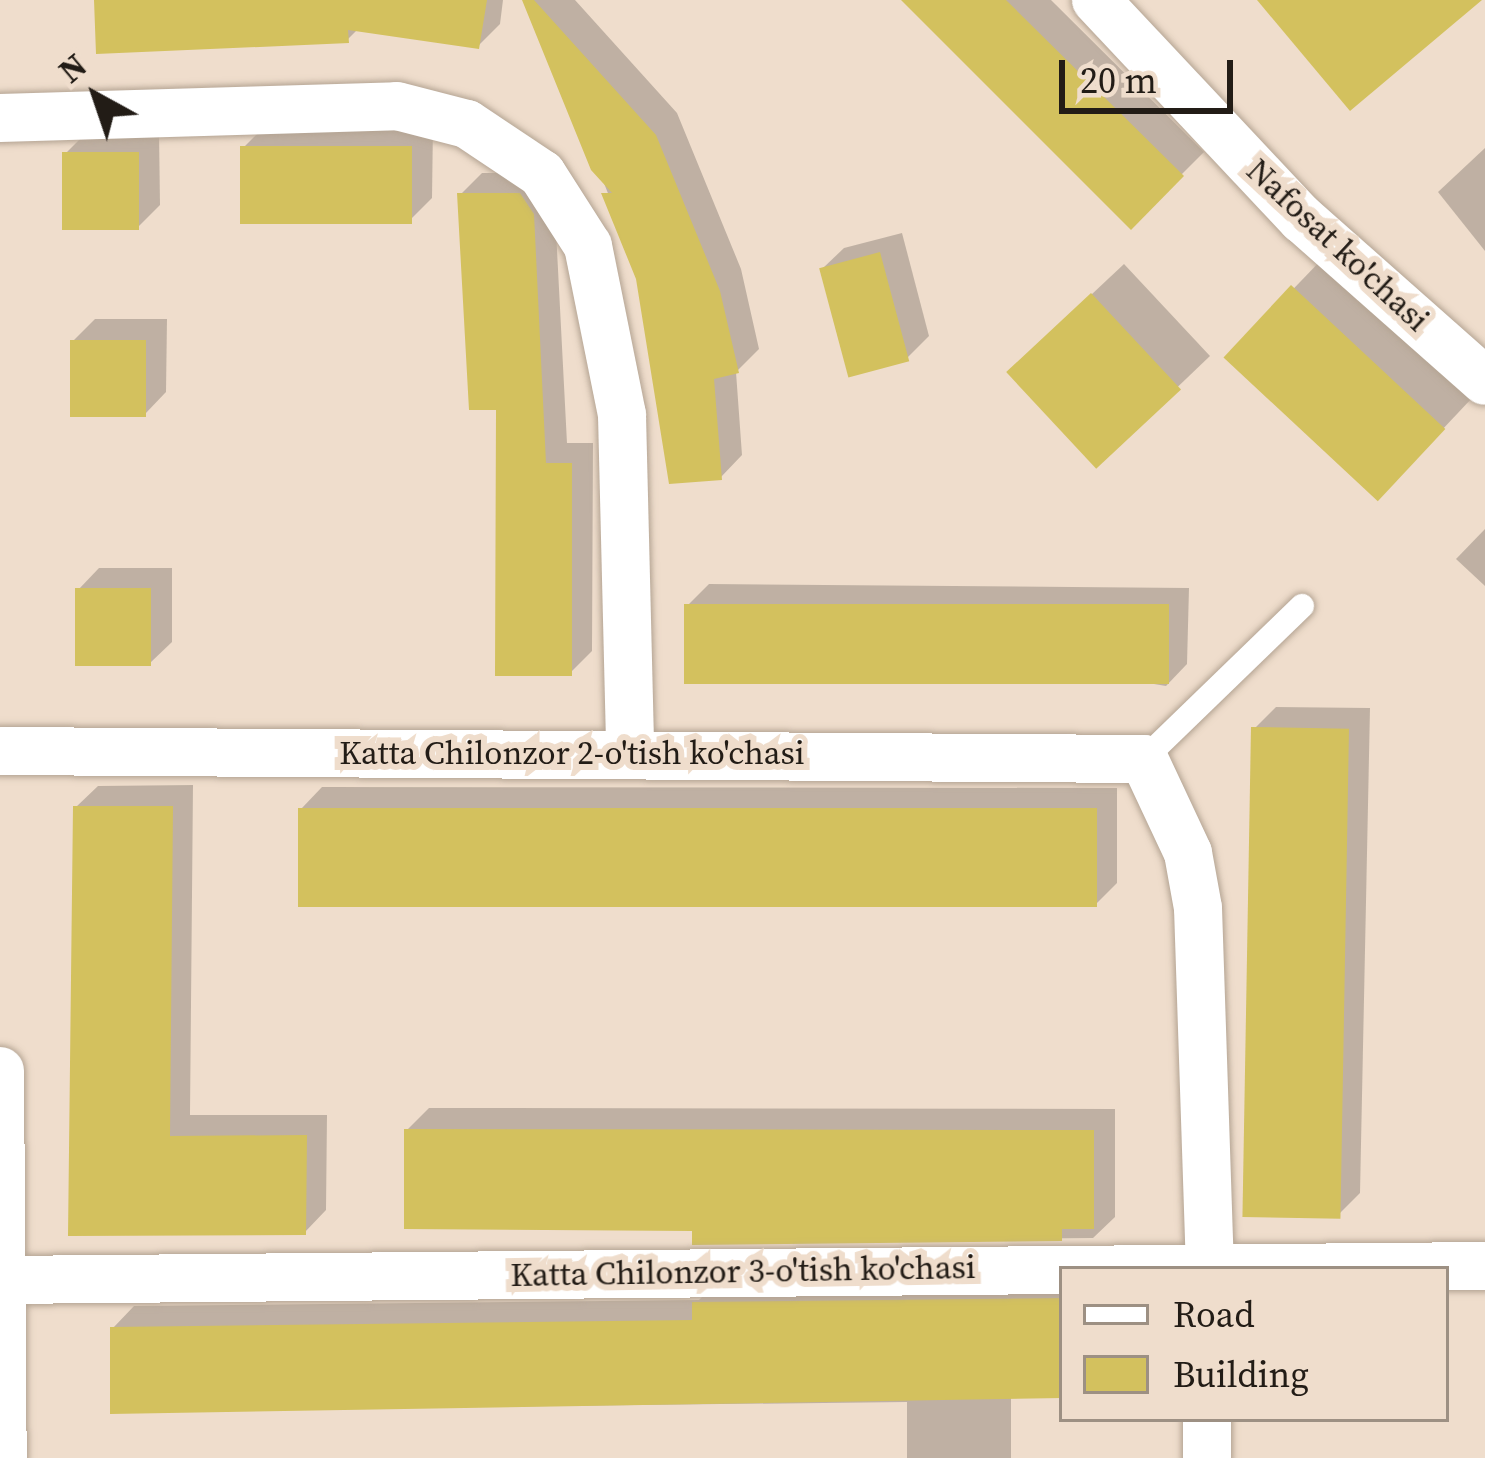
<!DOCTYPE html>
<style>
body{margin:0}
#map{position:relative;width:1485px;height:1458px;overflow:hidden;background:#efddcc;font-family:"Source Serif 4",serif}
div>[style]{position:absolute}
.shadow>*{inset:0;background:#0003}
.building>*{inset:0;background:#d3c15e;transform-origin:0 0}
.roads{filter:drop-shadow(0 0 3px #b4a493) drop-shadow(0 0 3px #b4a493)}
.service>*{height:24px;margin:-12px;padding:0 12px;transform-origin:12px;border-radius:12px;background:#fff}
.minor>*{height:48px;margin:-24px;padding:0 24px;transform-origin:24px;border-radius:24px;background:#fff}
span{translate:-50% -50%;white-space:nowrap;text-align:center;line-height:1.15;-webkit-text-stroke:12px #efddcc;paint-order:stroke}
.street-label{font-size:33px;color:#221c16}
.legend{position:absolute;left:1059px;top:1266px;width:390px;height:156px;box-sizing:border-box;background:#efddcc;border:3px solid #9d9083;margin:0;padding:15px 21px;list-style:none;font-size:36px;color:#221c16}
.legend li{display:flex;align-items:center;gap:24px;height:60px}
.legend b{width:60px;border:3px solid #9d9083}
.north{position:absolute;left:36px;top:36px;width:120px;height:120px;-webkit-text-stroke:9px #efddcc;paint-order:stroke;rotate:320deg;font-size:33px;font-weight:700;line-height:48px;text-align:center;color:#221c16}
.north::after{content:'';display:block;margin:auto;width:42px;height:54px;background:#221c16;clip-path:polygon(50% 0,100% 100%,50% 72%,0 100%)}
.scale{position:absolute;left:1059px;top:60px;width:174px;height:54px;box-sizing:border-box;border:6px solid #221c16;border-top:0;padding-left:15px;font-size:36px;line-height:42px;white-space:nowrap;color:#221c16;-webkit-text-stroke:9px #efddcc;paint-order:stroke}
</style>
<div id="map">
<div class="shadow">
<i style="clip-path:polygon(97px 0,503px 0,500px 24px,478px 46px,359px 28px,347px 40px)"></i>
<i style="clip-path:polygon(531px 0,575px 0,677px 113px,741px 269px,759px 349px,736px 372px,742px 455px,721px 477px)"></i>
<i style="clip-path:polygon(902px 0,1051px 0,1204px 152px,1131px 225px)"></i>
<i style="clip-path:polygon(433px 125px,432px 198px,411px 219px,243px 148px,265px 126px)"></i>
<i style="clip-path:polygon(87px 132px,159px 132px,160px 205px,138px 227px,65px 154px)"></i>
<i style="clip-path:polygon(1485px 148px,1485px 251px,1438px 192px)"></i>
<i style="clip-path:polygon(482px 173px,541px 173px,554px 192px,567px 443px,593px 443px,592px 651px,570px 673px,499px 407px,460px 195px)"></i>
<i style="clip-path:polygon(902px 233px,929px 336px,907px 358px,822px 269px,844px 248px)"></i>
<i style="clip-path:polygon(1325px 256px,1473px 397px,1408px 466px,1228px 357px)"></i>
<i style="clip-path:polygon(1124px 264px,1210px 356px,1096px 465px,1042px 341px)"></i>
<i style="clip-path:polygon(95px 319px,167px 319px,166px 392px,145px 414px,73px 341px)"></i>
<i style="clip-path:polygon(1485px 529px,1485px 586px,1456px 559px)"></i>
<i style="clip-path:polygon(99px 568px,172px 568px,172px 642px,150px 663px,78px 590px)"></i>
<i style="clip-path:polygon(709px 584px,1189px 588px,1187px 664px,1166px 686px,687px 606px)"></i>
<i style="clip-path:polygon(1276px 707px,1370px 708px,1360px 1193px,1338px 1215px,1254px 729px)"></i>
<i style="clip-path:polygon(193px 785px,190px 1115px,327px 1115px,326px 1210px,305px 1232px,71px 1233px,76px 807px,98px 786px)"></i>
<i style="clip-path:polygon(322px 787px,1117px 788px,1117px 883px,1096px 904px,301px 809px)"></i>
<i style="clip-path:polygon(429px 1108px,1115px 1109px,1115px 1217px,1093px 1238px,695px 1242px,695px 1228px,407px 1130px)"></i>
<i style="clip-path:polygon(1062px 1278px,1062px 1395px,1011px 1395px,1011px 1458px,907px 1458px,907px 1402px,113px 1411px,113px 1328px,134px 1306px,699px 1300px,717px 1282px)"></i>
</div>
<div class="building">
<i style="clip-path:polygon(94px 0,487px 0,479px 49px,348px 30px,349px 43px,96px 54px)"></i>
<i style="clip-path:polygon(522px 0,534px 0,656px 135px,720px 291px,739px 373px,714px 379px,722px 480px,669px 484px,636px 279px,601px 193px,612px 193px,591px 170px)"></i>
<i style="clip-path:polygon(901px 0,1006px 0,1184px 176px,1131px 230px)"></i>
<i style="clip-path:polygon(1257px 0,1482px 0,1350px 111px)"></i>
<i style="left:240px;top:146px;width:172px;height:78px"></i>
<i style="left:62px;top:152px;width:77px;height:78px"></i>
<i style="clip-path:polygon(457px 193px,520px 193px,534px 214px,546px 463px,572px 463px,572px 676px,495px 676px,496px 410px,469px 410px)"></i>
<i style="left:880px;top:252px;width:113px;height:63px;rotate:75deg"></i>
<i style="left:1291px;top:285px;width:211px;height:99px;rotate:43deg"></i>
<i style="left:1091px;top:293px;width:132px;height:116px;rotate:47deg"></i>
<i style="left:70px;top:340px;width:76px;height:77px"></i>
<i style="left:75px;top:588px;width:76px;height:78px"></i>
<i style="left:684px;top:604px;width:485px;height:80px"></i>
<i style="left:1251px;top:727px;width:98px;height:490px;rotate:1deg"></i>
<i style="clip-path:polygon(73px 806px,173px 806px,170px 1136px,307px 1135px,306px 1235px,68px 1236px)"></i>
<i style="left:298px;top:808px;width:799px;height:99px"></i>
<i style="clip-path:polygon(404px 1129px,1094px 1130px,1094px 1229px,1062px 1229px,1062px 1241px,692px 1245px,692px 1231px,404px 1229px)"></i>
<i style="clip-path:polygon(1062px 1298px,1062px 1398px,110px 1414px,110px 1327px,692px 1320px,692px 1302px)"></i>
</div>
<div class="roads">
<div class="service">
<i style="left:1144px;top:759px;width:220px;rotate:-44.1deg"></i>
</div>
<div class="minor">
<i style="left:1096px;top:0;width:301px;rotate:46.8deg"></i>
<i style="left:1302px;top:219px;width:244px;rotate:41.5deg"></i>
<i style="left:0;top:118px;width:397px;rotate:-1.7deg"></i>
<i style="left:397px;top:106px;width:72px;rotate:14.4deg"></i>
<i style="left:467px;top:124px;width:90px;rotate:33.7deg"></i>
<i style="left:542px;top:174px;width:85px;rotate:57.4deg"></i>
<i style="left:588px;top:246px;width:172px;rotate:78.6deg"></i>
<i style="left:622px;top:415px;width:337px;rotate:88.6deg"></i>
<i style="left:0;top:751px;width:1144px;rotate:0.4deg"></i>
<i style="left:1144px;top:759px;width:104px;rotate:64.9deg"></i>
<i style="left:1188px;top:853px;width:56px;rotate:79.7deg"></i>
<i style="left:1198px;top:908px;width:361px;rotate:88.1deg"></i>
<i style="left:0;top:1071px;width:387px;rotate:89.6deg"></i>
<i style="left:1px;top:1280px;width:1484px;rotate:-0.54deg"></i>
<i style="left:1207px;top:1458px;width:39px;rotate:-90deg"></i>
</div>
</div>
<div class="street-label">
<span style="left:1338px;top:245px;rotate:43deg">Nafosat ko'chasi</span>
<span style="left:572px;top:753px">Katta Chilonzor 2-o'tish ko'chasi</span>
<span style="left:743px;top:1271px;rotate:-1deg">Katta Chilonzor 3-o'tish ko'chasi</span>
</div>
<ul class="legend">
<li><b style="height:15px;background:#fff"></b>Road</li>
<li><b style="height:33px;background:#d3c15e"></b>Building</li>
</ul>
<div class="north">N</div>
<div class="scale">20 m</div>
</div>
